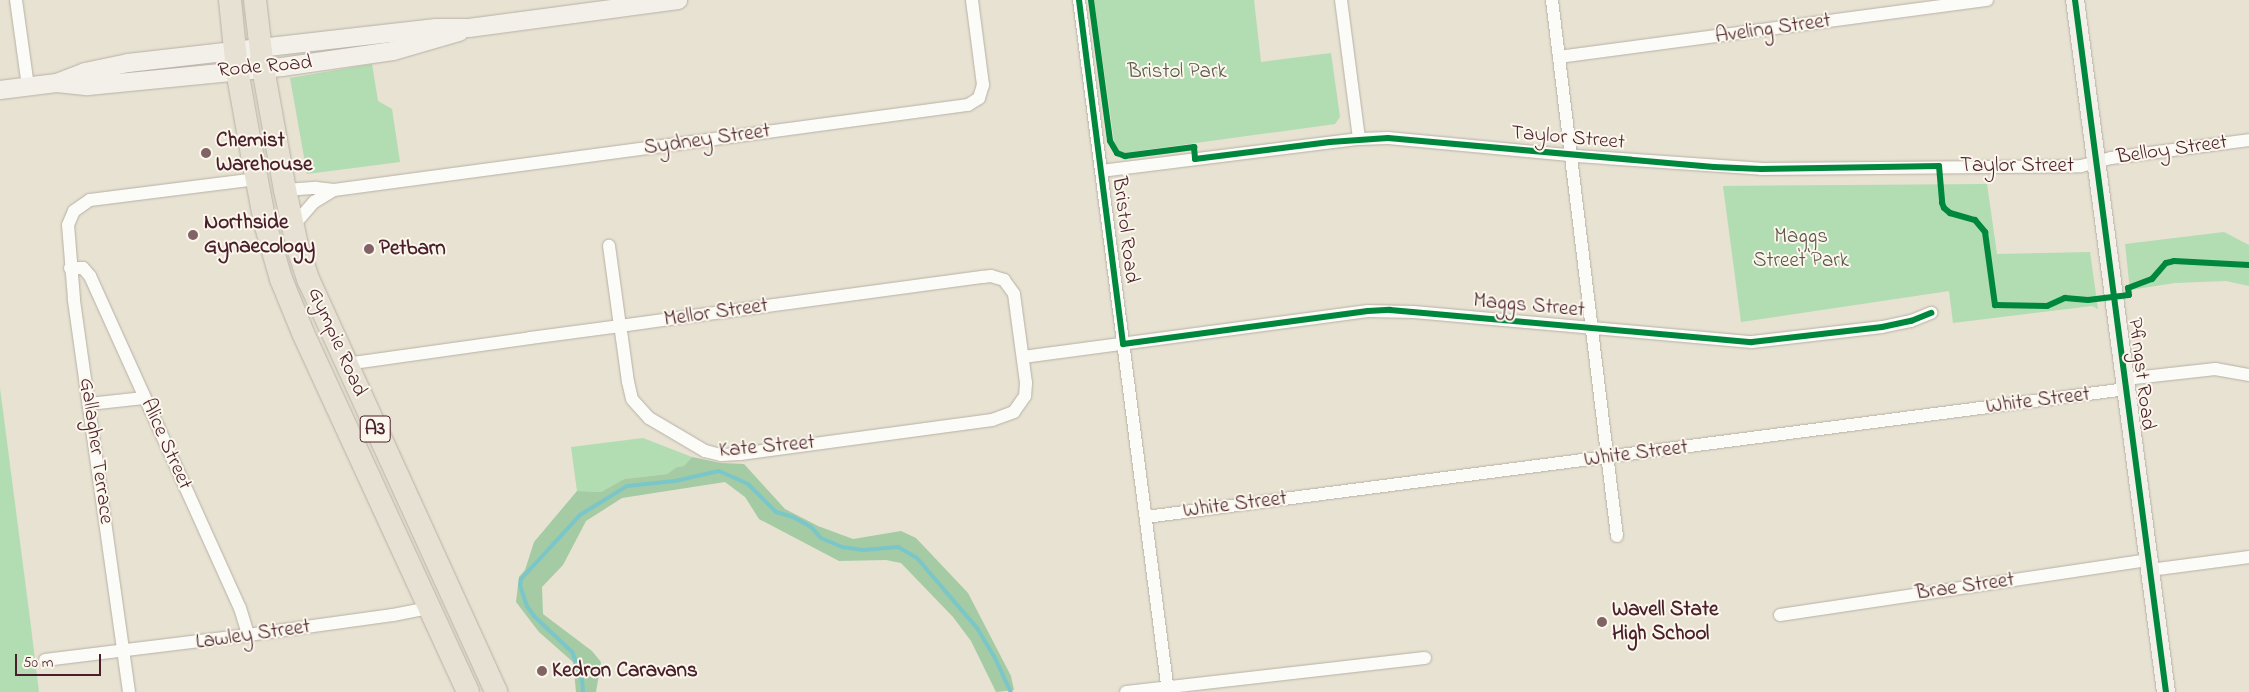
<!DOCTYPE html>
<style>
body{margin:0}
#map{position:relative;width:2249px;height:692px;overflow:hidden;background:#e7e2d1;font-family:"Indie Flower",sans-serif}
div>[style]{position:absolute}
.green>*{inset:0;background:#b2dcb1}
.forest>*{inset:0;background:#a4cba4}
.stream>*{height:4px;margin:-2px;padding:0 2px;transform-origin:2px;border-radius:2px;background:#7bc6c9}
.roads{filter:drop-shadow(0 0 1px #b8b0a7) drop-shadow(0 0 1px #b8b0a7)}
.street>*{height:12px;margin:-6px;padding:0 6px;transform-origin:6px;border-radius:6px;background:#fbfbf8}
.secondary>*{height:18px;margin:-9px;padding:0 9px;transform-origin:9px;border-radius:9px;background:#f3f0ea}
.highway>*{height:22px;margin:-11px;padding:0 11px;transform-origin:11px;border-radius:11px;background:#e7e1d4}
.cycleway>*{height:6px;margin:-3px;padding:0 3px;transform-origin:3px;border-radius:3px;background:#00873e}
.dots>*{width:14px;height:14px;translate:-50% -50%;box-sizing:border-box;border:2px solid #fbf7ec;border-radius:50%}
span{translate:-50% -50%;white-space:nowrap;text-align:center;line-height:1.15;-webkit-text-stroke:4px #fbf7ec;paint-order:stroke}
.shield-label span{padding:1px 4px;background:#fbf7ec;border:1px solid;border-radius:4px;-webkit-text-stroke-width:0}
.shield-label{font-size:20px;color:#4a1f2b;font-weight:700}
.street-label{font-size:21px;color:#4a1f2b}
.park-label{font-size:21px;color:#5c564b}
.poi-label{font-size:21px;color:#4a1f2b;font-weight:700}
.left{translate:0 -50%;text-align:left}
.scale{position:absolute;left:15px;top:654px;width:86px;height:22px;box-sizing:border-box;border:2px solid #4a1f2b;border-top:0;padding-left:6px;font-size:15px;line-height:18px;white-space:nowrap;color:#4a1f2b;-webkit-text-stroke:4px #fbf7ec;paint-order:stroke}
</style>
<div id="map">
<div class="green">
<i style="clip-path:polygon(1094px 0,1254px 0,1261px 62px,1331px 53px,1340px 117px,1335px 124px,1123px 153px,1115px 148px)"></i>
<i style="clip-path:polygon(372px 64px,378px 101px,392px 109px,400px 162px,307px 174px,290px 78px)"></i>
<i style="clip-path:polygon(1987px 184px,1997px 254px,2090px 252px,2098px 309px,2092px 306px,1953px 323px,1949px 291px,1741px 322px,1723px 186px)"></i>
<i style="clip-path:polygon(2224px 232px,2249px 245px,2249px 286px,2226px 281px,2175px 283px,2130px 290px,2125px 244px)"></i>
<i style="clip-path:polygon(0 388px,30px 619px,39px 692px,0 692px)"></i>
<i style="clip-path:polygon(643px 438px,692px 457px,684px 466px,677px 467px,667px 474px,624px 479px,601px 492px,577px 491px,571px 447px)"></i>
</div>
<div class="forest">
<i style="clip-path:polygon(692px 457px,721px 463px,744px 464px,785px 509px,818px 526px,853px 539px,901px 531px,916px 538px,968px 593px,1011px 676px,1014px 690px,996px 692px,971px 641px,953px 617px,901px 563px,886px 560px,839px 561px,759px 519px,745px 497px,725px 482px,622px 498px,586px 521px,563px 565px,542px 587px,543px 614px,592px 651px,601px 662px,596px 692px,576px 692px,573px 662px,539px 632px,516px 602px,519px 577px,525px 570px,534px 542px,577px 491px,601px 492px,624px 479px,667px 474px,677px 467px,684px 466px)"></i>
</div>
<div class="stream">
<i style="left:583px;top:692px;width:13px;rotate:-94deg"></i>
<i style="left:582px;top:679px;width:29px;rotate:-110deg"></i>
<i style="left:572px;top:652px;width:52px;rotate:-136.5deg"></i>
<i style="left:534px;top:616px;width:12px;rotate:-125deg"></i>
<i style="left:527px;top:606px;width:21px;rotate:-109deg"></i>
<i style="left:520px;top:586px;width:7px;rotate:-82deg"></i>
<i style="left:521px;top:579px;width:87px;rotate:-47.3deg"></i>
<i style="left:580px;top:515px;width:55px;rotate:-31.7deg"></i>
<i style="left:627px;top:486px;width:48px;rotate:-5.9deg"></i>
<i style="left:675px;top:481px;width:45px;rotate:-12.8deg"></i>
<i style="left:719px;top:471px;width:32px;rotate:24deg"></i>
<i style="left:748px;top:484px;width:40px;rotate:45deg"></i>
<i style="left:776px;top:512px;width:18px;rotate:16deg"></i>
<i style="left:793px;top:517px;width:21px;rotate:29deg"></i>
<i style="left:811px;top:527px;width:15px;rotate:48deg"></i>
<i style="left:821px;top:538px;width:23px;rotate:23deg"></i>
<i style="left:842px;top:547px;width:21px;rotate:8deg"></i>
<i style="left:863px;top:550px;width:35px;rotate:-5deg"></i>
<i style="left:898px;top:547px;width:22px;rotate:30deg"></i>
<i style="left:917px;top:558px;width:92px;rotate:49.4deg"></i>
<i style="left:977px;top:628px;width:33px;rotate:59deg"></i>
<i style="left:994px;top:656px;width:40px;rotate:65deg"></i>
</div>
<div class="roads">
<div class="street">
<i style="left:16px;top:0;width:87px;rotate:82.1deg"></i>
<i style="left:1079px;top:0;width:698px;rotate:82.67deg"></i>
<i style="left:1341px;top:0;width:140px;rotate:82.6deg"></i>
<i style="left:1552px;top:0;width:540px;rotate:83.09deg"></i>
<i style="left:1559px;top:57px;width:432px;rotate:-7.6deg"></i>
<i style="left:1101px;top:171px;width:260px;rotate:-7.1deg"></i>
<i style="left:1359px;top:139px;width:29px;rotate:-2deg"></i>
<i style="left:1388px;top:138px;width:190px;rotate:5.4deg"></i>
<i style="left:1577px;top:156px;width:184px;rotate:4deg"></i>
<i style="left:1761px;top:169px;width:320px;rotate:-0.5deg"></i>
<i style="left:2081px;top:166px;width:31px;rotate:-15deg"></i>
<i style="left:2111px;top:158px;width:139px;rotate:-7.4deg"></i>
<i style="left:285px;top:190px;width:31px;rotate:-4deg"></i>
<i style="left:316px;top:188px;width:18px;rotate:6deg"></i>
<i style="left:334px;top:190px;width:640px;rotate:-7.64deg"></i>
<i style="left:968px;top:105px;width:13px;rotate:-32deg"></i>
<i style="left:979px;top:98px;width:14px;rotate:-73deg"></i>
<i style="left:983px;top:85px;width:86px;rotate:-97.4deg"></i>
<i style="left:293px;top:226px;width:32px;rotate:-49deg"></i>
<i style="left:314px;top:202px;width:23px;rotate:-31deg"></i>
<i style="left:70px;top:268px;width:13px"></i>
<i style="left:83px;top:268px;width:11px;rotate:49deg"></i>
<i style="left:90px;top:276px;width:364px;rotate:65.7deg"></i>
<i style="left:240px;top:608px;width:28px;rotate:73deg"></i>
<i style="left:1023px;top:357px;width:348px;rotate:-7.6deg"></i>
<i style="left:1368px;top:311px;width:46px;rotate:1.2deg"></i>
<i style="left:1414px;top:312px;width:339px;rotate:5.1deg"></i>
<i style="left:1752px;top:342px;width:131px;rotate:-6.6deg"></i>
<i style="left:1882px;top:327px;width:30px;rotate:-12deg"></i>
<i style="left:1911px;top:321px;width:22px;rotate:-22deg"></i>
<i style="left:346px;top:364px;width:186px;rotate:-8deg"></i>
<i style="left:530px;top:338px;width:91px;rotate:-7.6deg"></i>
<i style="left:620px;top:326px;width:59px;rotate:-7.9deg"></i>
<i style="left:678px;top:318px;width:308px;rotate:-7.7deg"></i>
<i style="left:983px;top:277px;width:8px;rotate:-7deg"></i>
<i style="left:991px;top:276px;width:14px;rotate:17deg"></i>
<i style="left:1004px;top:280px;width:17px;rotate:54deg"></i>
<i style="left:1014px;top:294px;width:90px;rotate:82.3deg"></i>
<i style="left:1026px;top:383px;width:13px;rotate:94deg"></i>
<i style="left:1025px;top:396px;width:19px;rotate:125deg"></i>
<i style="left:1014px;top:412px;width:23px;rotate:160deg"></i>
<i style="left:992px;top:420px;width:254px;rotate:172.3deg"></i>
<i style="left:740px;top:454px;width:19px;rotate:177deg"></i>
<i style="left:721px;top:455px;width:16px;rotate:-166deg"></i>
<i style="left:705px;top:451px;width:65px;rotate:-149.5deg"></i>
<i style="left:649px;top:418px;width:25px;rotate:-132deg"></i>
<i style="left:632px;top:399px;width:17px;rotate:-103deg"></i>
<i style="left:628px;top:382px;width:44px;rotate:-97.8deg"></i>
<i style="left:622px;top:338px;width:12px;rotate:-99deg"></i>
<i style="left:620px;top:326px;width:81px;rotate:-97.8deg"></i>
<i style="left:2125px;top:379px;width:91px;rotate:-6.3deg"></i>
<i style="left:2215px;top:369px;width:35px;rotate:10deg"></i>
<i style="left:89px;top:404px;width:55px;rotate:-6.2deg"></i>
<i style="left:1146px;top:517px;width:988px;rotate:-7.44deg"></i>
<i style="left:2150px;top:570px;width:100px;rotate:-7.5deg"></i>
<i style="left:1780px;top:615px;width:373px;rotate:-8.5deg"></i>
<i style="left:45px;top:660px;width:205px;rotate:-7deg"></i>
<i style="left:248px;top:635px;width:146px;rotate:-7.9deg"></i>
<i style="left:393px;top:615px;width:37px;rotate:-11deg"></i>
<i style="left:129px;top:692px;width:397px;rotate:-98deg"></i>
<i style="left:74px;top:299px;width:74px;rotate:-94.6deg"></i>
<i style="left:68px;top:225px;width:15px;rotate:-67deg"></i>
<i style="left:74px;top:211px;width:19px;rotate:-35deg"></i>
<i style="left:90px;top:200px;width:168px;rotate:-7.2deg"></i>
<i style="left:1126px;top:692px;width:301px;rotate:-6.5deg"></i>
</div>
<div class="secondary">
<i style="left:2075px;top:0;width:698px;rotate:82.51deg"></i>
<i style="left:57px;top:83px;width:30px;rotate:-21deg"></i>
<i style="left:85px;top:72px;width:44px;rotate:-11.8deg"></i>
<i style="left:128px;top:63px;width:310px;rotate:-6.5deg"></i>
<i style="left:436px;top:28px;width:33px"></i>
<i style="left:469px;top:28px;width:211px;rotate:-7.6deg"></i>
<i style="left:0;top:90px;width:57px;rotate:-7deg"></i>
<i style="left:57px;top:83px;width:31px;rotate:6deg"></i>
<i style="left:88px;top:86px;width:195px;rotate:-5.6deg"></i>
<i style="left:282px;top:67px;width:112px;rotate:-8.2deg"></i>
<i style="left:393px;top:51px;width:69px;rotate:-16.1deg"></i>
</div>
<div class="highway">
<i style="left:230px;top:0;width:70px;rotate:84.3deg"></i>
<i style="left:237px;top:70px;width:85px;rotate:79.9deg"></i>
<i style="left:252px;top:154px;width:70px;rotate:79.3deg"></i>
<i style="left:265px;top:223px;width:58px;rotate:74.1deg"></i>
<i style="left:281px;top:279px;width:58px;rotate:67.8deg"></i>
<i style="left:303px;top:333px;width:395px;rotate:65.3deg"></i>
<i style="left:255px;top:0;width:68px;rotate:83.3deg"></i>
<i style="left:263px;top:68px;width:124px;rotate:79.8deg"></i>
<i style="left:285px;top:190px;width:56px;rotate:77.7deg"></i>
<i style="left:297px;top:245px;width:38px;rotate:72deg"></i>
<i style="left:309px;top:281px;width:452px;rotate:65.5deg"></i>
</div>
</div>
<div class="cycleway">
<i style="left:1079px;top:0;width:347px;rotate:82.7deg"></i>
<i style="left:1123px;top:344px;width:247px;rotate:-7.7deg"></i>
<i style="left:1368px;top:311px;width:22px;rotate:-3deg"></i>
<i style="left:1390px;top:310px;width:363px;rotate:5.1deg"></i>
<i style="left:1752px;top:342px;width:131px;rotate:-6.6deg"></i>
<i style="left:1882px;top:327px;width:30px;rotate:-12deg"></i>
<i style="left:1911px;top:321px;width:22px;rotate:-22deg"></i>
<i style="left:1091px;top:0;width:142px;rotate:82.3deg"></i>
<i style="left:1110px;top:141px;width:14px;rotate:60deg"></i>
<i style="left:1117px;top:153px;width:9px;rotate:21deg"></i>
<i style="left:1125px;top:156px;width:70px;rotate:-7.4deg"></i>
<i style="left:1194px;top:147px;width:12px;rotate:85deg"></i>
<i style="left:1195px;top:159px;width:136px;rotate:-7.2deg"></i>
<i style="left:1330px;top:142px;width:58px;rotate:-3.9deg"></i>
<i style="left:1388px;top:138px;width:327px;rotate:5.1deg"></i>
<i style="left:1714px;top:167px;width:47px;rotate:2.4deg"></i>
<i style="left:1761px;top:169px;width:178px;rotate:-1deg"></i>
<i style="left:1939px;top:166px;width:37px;rotate:85deg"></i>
<i style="left:1942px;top:203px;width:5px;rotate:68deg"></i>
<i style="left:1944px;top:208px;width:8px;rotate:40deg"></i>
<i style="left:1950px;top:213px;width:26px;rotate:16deg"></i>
<i style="left:1975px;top:220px;width:16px;rotate:50deg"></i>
<i style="left:1985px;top:232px;width:74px;rotate:82.2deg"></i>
<i style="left:1995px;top:305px;width:52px;rotate:1.1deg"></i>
<i style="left:2047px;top:306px;width:20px;rotate:-24deg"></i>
<i style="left:2065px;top:298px;width:23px;rotate:5deg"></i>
<i style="left:2088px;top:300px;width:41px;rotate:-7deg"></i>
<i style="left:2129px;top:295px;width:7px;rotate:-98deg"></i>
<i style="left:2128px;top:288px;width:26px;rotate:-21deg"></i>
<i style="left:2152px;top:279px;width:21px;rotate:-49deg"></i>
<i style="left:2166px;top:263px;width:8px;rotate:-14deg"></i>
<i style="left:2174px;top:261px;width:75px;rotate:3.1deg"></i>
<i style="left:2075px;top:0;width:698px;rotate:82.51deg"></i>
</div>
<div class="dots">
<i style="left:206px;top:153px;background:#816365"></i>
<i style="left:193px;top:235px;background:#816365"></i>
<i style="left:369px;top:249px;background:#816365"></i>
<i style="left:1602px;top:622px;background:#816365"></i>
<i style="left:542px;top:671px;background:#816365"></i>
</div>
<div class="shield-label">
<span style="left:375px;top:429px">A3</span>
</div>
<div class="street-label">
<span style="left:1773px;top:29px;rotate:-8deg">Aveling Street</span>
<span style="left:265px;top:67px;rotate:-5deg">Rode Road</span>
<span style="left:1568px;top:138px;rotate:5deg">Taylor Street</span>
<span style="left:707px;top:140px;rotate:-8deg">Sydney Street</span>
<span style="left:2172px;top:150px;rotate:-8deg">Belloy Street</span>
<span style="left:2017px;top:166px">Taylor Street</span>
<span style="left:1125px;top:230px;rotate:83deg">Bristol Road</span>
<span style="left:1529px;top:306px;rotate:5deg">Maggs Street</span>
<span style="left:716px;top:313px;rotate:-8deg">Mellor Street</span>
<span style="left:337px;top:342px;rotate:66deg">Gympie Road</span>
<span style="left:2141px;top:374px;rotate:83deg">Pfingst Road</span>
<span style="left:2038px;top:401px;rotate:-7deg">White Street</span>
<span style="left:166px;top:444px;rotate:66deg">Alice Street</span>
<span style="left:767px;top:447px;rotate:-5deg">Kate Street</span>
<span style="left:96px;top:451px;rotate:82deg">Gallagher Terrace</span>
<span style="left:1636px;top:454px;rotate:-7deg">White Street</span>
<span style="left:1235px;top:505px;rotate:-7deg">White Street</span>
<span style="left:1965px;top:587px;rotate:-8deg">Brae Street</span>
<span style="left:253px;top:635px;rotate:-8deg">Lawley Street</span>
</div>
<div class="park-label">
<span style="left:1177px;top:72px">Bristol Park</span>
<span style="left:1801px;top:249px">Maggs<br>Street Park</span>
</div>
<div class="poi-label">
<span class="left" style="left:216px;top:153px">Chemist<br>Warehouse</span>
<span class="left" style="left:204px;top:235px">Northside<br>Gynaecology</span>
<span class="left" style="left:379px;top:249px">Petbarn</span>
<span class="left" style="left:1612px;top:622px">Wavell State<br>High School</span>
<span class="left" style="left:552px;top:671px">Kedron Caravans</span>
</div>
<div class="scale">50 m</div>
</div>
